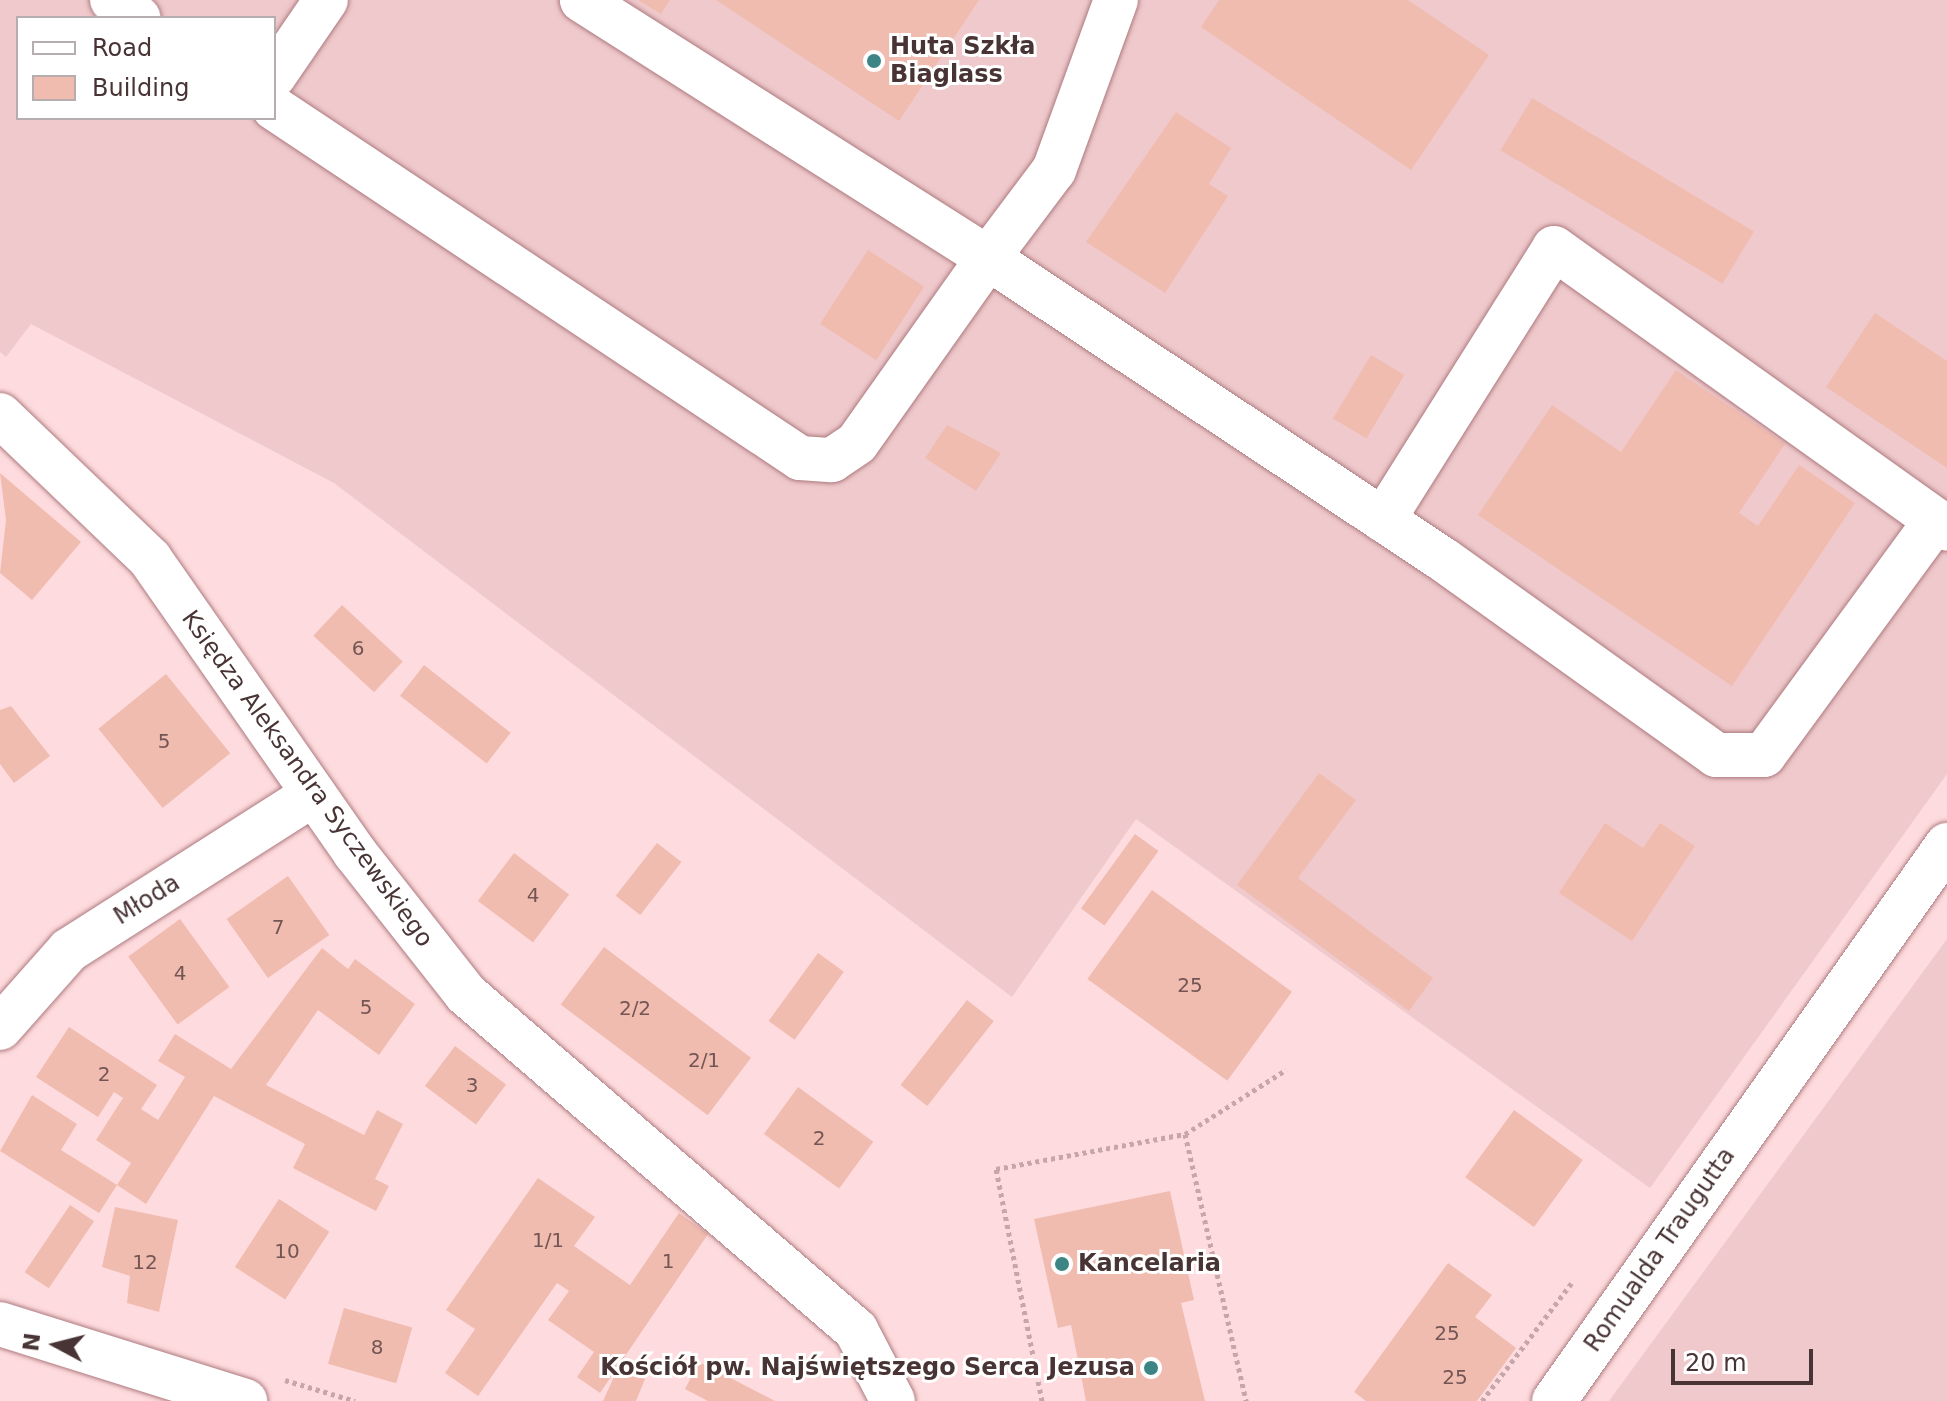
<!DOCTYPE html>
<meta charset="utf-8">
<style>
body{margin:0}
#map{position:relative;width:1947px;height:1401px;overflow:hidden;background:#fedbde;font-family:"DejaVu Sans",sans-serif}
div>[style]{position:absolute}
.built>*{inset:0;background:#efc9cc}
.building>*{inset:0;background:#f1bcb0;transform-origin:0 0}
.path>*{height:5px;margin-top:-2.5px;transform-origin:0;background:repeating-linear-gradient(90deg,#c5a6a9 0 4px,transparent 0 8px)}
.roads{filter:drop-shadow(0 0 2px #ad7a7f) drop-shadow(0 0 2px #ad7a7f)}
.minor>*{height:44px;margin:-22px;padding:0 22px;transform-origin:22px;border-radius:22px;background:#fff}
.dots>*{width:22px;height:22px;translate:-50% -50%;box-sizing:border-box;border:4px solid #fff;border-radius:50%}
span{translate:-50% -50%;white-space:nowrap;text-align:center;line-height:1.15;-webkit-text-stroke:6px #fff;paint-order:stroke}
.number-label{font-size:20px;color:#735654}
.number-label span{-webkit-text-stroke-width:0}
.poi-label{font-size:24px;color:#493435;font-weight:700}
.left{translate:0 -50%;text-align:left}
.right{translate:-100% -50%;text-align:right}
.street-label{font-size:24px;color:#493435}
.legend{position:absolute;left:16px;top:16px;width:260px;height:104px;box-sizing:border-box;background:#fff;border:2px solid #b6aeae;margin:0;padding:10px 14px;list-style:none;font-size:24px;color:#493435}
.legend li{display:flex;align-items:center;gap:16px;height:40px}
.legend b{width:40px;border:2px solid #b6aeae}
.north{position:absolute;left:16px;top:1305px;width:80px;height:80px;-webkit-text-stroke:6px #fff;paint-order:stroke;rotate:277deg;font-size:22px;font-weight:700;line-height:32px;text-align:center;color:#493435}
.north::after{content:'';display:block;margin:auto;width:28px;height:36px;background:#493435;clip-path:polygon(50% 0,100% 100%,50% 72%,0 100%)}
.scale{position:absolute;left:1671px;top:1349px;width:142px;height:36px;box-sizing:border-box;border:4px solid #493435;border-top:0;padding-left:10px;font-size:24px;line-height:28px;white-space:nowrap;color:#493435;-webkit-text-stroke:6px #fff;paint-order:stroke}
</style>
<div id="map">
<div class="built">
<i style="clip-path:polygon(evenodd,0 0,1947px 0,1947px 774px,1650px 1188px,1136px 819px,1012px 997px,334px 483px,31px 324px,6px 357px,0 352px,0 0,18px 18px,274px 18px,274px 118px,18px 118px,18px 18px)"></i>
<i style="clip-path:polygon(1947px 939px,1947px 1401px,1609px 1401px)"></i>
</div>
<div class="building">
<i style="clip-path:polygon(638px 0,670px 0,661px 14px)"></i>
<i style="clip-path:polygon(716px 0,979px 0,899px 121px)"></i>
<i style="clip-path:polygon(1219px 0,1408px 0,1489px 55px,1411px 170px,1201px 27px)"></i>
<i style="left:1532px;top:98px;width:259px;height:61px;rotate:31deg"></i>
<i style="clip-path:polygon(1176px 112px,1231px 148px,1209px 184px,1228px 196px,1165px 293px,1086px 242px)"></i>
<i style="left:868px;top:250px;width:67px;height:88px;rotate:33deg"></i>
<i style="clip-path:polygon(1875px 313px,1947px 361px,1947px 468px,1826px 387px)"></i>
<i style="left:1371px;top:355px;width:39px;height:74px;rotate:31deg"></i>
<i style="clip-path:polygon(1676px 370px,1785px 444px,1739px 513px,1758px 526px,1799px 465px,1855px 503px,1732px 686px,1478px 515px,1552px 405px,1621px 452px)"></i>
<i style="clip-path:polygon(947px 425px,1001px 453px,976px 491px,925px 458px)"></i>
<i style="clip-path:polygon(0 473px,81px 542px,32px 600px,0 573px,6px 520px)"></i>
<i style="left:342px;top:605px;width:83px;height:42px;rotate:43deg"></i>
<i style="left:424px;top:665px;width:110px;height:39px;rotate:38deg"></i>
<i style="left:166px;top:674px;width:102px;height:87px;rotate:51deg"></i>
<i style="clip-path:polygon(11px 706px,50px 756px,14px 783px,0 764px,0 710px)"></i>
<i style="clip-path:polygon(1319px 773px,1356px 800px,1298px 878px,1433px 978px,1409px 1011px,1237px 885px)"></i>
<i style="clip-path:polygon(1605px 823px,1643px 848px,1660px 823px,1695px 846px,1632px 941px,1559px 893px)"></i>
<i style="left:1135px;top:834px;width:29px;height:92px;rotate:36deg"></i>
<i style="left:657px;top:843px;width:31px;height:67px;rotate:38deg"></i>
<i style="left:514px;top:853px;width:69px;height:60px;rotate:37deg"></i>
<i style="left:288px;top:876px;width:72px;height:75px;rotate:55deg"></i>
<i style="left:1152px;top:890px;width:173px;height:110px;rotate:36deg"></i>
<i style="left:180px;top:919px;width:84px;height:64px;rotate:54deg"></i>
<i style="left:604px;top:947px;width:184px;height:72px;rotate:37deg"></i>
<i style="clip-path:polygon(322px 948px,348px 969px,355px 959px,415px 1004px,379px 1055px,318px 1010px,266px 1085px,364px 1135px,377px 1110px,403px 1124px,375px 1179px,389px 1186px,376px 1211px,293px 1168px,305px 1144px,214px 1096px,146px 1204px,117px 1185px,99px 1213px,0 1151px,32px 1095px,77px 1124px,61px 1150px,117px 1185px,131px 1163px,96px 1140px,123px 1098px,114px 1092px,98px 1117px,36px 1077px,69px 1027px,157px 1085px,141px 1109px,158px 1120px,185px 1077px,158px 1061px,175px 1034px,231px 1069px)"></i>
<i style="left:818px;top:953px;width:32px;height:84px;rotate:36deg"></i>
<i style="left:967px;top:1000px;width:34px;height:108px;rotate:38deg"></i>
<i style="left:455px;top:1046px;width:64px;height:50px;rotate:37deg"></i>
<i style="left:798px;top:1087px;width:93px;height:58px;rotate:36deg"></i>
<i style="left:1514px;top:1110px;width:85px;height:83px;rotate:36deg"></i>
<i style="clip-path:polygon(538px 1178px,595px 1217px,574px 1246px,630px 1285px,679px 1213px,708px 1234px,600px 1393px,577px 1377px,594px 1352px,548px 1320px,569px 1291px,557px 1283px,478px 1396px,445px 1373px,475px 1329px,446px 1310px)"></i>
<i style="clip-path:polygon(1170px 1191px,1194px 1300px,1181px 1303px,1205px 1401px,1086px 1401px,1071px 1325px,1058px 1328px,1034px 1219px)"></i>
<i style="left:279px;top:1199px;width:60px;height:81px;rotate:33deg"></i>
<i style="left:70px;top:1205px;width:29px;height:81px;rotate:34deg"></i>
<i style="clip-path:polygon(115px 1207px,178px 1220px,159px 1312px,127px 1303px,130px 1276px,102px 1267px)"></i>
<i style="clip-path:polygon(1448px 1263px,1492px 1295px,1475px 1317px,1516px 1348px,1477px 1401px,1366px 1401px,1354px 1392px)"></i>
<i style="left:344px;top:1308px;width:71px;height:58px;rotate:16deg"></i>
<i style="clip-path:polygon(699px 1362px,775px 1401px,708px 1401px,685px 1389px)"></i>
<i style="clip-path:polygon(618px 1368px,645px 1379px,636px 1401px,603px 1401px)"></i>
</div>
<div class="path">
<i style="left:1185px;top:1134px;width:120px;rotate:-32.4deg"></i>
<i style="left:285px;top:1380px;width:73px;rotate:16.7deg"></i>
<i style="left:1042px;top:1401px;width:237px;rotate:-101.2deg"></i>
<i style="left:996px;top:1169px;width:192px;rotate:-10.5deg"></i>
<i style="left:1185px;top:1134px;width:274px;rotate:77.1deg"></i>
<i style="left:1482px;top:1401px;width:151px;rotate:-52.8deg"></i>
</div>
<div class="roads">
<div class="minor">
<i style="left:112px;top:0;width:32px;rotate:34deg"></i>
<i style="left:1116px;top:0;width:181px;rotate:110deg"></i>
<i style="left:1054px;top:170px;width:110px;rotate:126.9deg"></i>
<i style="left:988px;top:258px;width:547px;rotate:33.52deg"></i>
<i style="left:1444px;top:560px;width:335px;rotate:35.6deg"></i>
<i style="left:1716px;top:755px;width:48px"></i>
<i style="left:1764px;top:755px;width:291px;rotate:-53.8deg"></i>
<i style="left:274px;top:76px;width:92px;rotate:-55.6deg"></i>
<i style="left:274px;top:108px;width:632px;rotate:33.64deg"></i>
<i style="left:800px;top:458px;width:32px;rotate:4deg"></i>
<i style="left:832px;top:460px;width:30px;rotate:-34deg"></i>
<i style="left:857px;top:443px;width:227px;rotate:-54.7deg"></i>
<i style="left:988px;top:258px;width:481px;rotate:-147.6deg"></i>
<i style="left:0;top:415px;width:208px;rotate:43.8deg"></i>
<i style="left:150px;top:559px;width:358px;rotate:55.1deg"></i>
<i style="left:355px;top:853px;width:179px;rotate:51.8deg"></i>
<i style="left:466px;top:994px;width:515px;rotate:40.75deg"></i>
<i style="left:856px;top:1330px;width:80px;rotate:62.5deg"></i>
<i style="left:1383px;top:520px;width:321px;rotate:-57.8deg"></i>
<i style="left:1554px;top:248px;width:483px;rotate:35.5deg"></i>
<i style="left:0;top:1028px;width:104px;rotate:-48.5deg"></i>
<i style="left:69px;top:950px;width:290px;rotate:-32.5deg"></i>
<i style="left:0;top:1324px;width:257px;rotate:17.4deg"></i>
<i style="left:1554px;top:1401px;width:681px;rotate:-54.75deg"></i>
</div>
</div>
<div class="dots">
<i style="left:874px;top:61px;background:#3d8584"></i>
<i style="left:1062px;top:1264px;background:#3d8584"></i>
<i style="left:1151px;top:1368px;background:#3d8584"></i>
</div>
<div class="number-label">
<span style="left:358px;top:648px">6</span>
<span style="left:164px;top:741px">5</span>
<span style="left:533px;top:895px">4</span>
<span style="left:278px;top:927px">7</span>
<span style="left:180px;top:973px">4</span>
<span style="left:1190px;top:985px">25</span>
<span style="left:366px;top:1007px">5</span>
<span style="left:635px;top:1008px">2/2</span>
<span style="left:704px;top:1060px">2/1</span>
<span style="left:104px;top:1074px">2</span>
<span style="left:472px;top:1085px">3</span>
<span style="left:819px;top:1138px">2</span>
<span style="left:548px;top:1240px">1/1</span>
<span style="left:287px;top:1251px">10</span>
<span style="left:668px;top:1261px">1</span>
<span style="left:145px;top:1262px">12</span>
<span style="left:1447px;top:1333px">25</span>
<span style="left:377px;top:1347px">8</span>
<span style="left:1455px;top:1377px">25</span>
</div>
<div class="poi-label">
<span class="left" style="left:890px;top:61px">Huta Szkła<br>Biaglass</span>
<span class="left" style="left:1078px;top:1264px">Kancelaria</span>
<span class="right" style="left:1135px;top:1368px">Kościół pw. Najświętszego Serca Jezusa</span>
</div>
<div class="street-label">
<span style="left:307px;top:779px;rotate:54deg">Księdza Aleksandra Syczewskiego</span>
<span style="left:147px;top:900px;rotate:-32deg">Młoda</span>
<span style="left:1660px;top:1250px;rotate:-55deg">Romualda Traugutta</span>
</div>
<ul class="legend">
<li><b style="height:10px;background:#fff"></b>Road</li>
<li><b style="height:22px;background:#f1bcb0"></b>Building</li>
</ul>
<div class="north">N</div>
<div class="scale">20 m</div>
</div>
